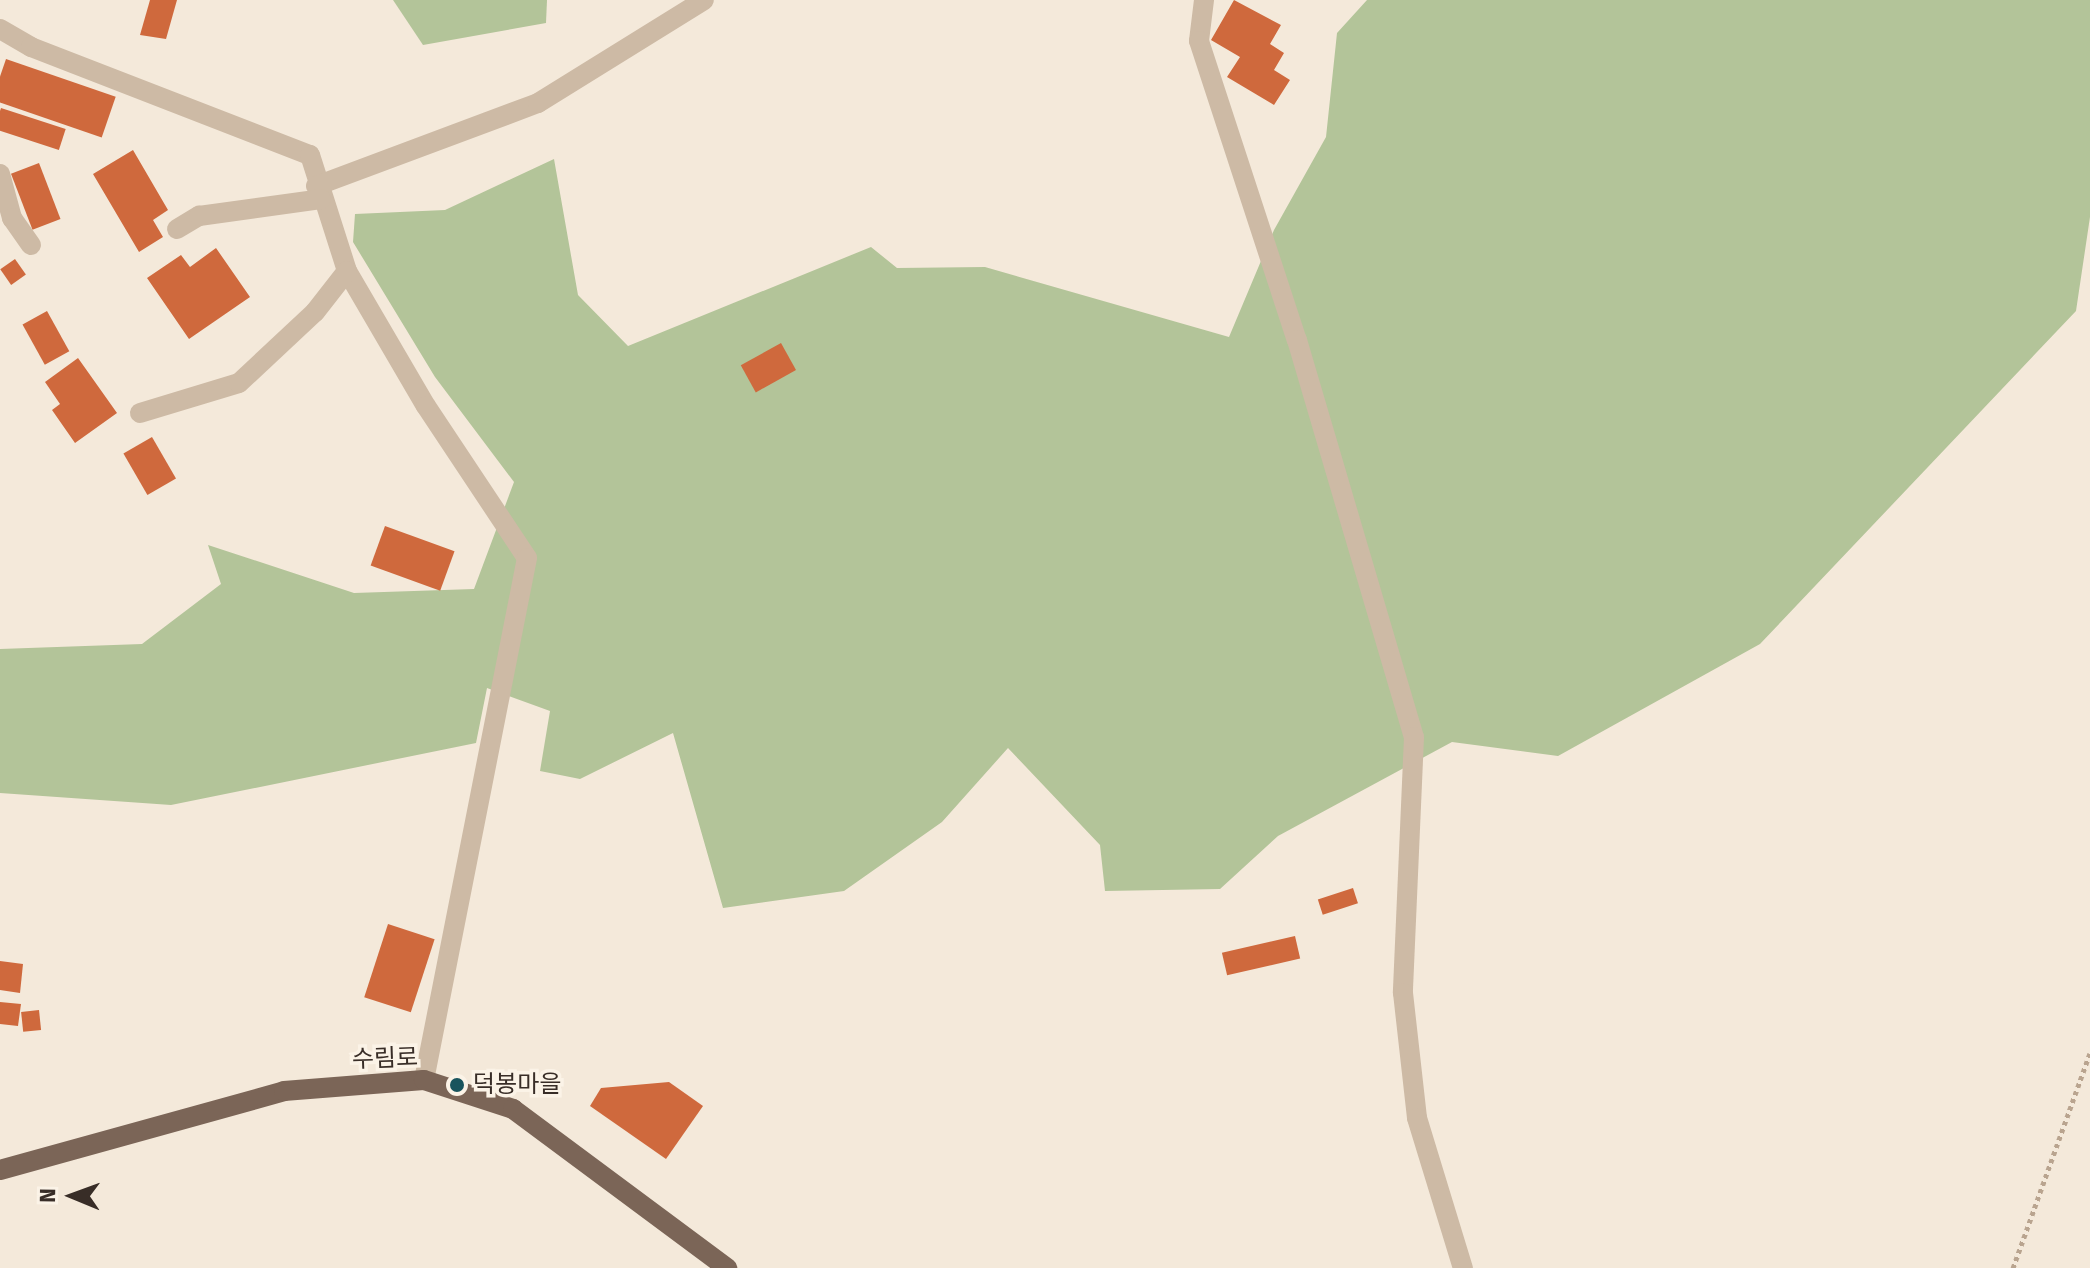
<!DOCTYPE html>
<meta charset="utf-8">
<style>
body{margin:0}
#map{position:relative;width:2090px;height:1268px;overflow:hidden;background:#f4e9da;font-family:"Fira Sans","Noto Sans KR",sans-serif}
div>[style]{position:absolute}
.green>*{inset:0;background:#b3c499}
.building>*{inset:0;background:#cf693d;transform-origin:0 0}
.path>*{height:5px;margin-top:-2.5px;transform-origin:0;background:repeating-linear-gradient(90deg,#b9a48f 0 4px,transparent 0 8px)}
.minor>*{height:20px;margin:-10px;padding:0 10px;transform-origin:10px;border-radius:10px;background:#cdbaa5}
.major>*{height:20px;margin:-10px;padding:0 10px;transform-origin:10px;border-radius:10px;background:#7b6557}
.dots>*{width:22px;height:22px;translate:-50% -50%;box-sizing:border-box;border:4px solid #fbf3e7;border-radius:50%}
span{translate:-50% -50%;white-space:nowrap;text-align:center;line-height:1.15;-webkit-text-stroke:7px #fbf3e7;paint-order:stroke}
.street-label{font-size:24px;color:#382d27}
.poi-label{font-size:24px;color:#382d27}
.left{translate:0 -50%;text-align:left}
.north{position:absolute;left:32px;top:1156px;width:80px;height:80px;-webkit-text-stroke:6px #fbf3e7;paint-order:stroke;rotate:271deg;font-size:22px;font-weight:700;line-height:32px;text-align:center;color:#382d27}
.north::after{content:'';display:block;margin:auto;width:28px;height:36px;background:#382d27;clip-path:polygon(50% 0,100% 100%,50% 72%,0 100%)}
</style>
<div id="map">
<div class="green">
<i style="clip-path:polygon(393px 0,547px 0,546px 23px,423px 45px)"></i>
<i style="clip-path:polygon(1367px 0,2090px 0,2090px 217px,2076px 311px,1760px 644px,1558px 756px,1452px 742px,1278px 836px,1220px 889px,1105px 891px,1100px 845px,1008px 748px,942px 822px,844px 891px,723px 908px,673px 733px,580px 779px,540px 771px,550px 711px,487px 688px,476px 743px,171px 805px,0 793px,0 649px,142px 644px,221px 584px,208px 545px,354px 593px,474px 589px,514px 482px,435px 377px,353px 242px,355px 214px,445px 210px,554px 159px,578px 295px,628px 346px,871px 247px,897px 268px,985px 267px,1229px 337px,1274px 230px,1326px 137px,1337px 33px)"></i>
</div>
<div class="building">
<i style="clip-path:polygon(150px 0,177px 0,166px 39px,140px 35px)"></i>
<i style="clip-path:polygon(1234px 0,1281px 25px,1270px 44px,1284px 53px,1274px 70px,1290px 80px,1274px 105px,1227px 77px,1240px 57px,1211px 40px)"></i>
<i style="left:6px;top:59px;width:116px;height:43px;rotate:19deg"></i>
<i style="left:1px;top:108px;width:68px;height:22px;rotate:18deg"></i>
<i style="clip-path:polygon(133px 150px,168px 210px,153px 220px,163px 237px,139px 252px,93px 174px)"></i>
<i style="left:39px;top:163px;width:60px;height:30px;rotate:69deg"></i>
<i style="clip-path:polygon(216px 248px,250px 297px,189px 339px,147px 278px,181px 255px,190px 267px)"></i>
<i style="left:15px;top:259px;width:19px;height:18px;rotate:55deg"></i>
<i style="left:47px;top:311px;width:46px;height:28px;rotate:61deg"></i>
<i style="left:781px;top:343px;width:31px;height:46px;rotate:61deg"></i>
<i style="clip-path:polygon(78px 358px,117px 413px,75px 443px,52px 410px,60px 404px,45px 382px)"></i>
<i style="left:152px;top:437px;width:48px;height:33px;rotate:60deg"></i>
<i style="left:385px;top:526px;width:74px;height:42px;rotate:20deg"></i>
<i style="left:1353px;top:888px;width:16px;height:37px;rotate:72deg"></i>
<i style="left:388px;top:924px;width:49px;height:77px;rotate:18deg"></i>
<i style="left:1295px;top:936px;width:23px;height:75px;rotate:77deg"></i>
<i style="clip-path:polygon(0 961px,23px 964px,20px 993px,0 990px)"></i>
<i style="clip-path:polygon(0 1002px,21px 1004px,18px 1026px,0 1024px)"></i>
<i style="left:39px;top:1010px;width:20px;height:18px;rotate:84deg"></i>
<i style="clip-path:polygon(669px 1082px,703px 1106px,666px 1159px,590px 1106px,601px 1088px)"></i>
</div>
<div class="path">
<i style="left:2013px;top:1268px;width:228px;rotate:-70.3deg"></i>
</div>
<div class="minor">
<i style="left:1204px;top:0;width:41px;rotate:97deg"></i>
<i style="left:1199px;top:41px;width:315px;rotate:71.9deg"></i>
<i style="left:1297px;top:340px;width:414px;rotate:73.6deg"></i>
<i style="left:1414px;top:737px;width:256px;rotate:92.5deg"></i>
<i style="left:1403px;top:993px;width:126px;rotate:83.6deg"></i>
<i style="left:1417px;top:1118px;width:157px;rotate:73deg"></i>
<i style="left:0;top:29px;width:36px;rotate:30deg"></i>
<i style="left:31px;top:47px;width:299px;rotate:21.2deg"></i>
<i style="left:310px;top:155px;width:122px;rotate:72.3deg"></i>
<i style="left:347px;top:271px;width:156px;rotate:59.7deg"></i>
<i style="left:426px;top:406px;width:182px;rotate:56.4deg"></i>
<i style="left:527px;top:558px;width:532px;rotate:101.16deg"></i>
<i style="left:0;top:174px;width:46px;rotate:74.7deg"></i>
<i style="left:12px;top:218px;width:33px;rotate:55deg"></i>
<i style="left:316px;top:186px;width:237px;rotate:-20.5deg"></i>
<i style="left:538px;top:103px;width:195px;rotate:-31.8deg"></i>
<i style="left:177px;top:229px;width:26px;rotate:-31deg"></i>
<i style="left:199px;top:216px;width:123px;rotate:-7.9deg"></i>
<i style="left:140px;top:413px;width:103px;rotate:-16.9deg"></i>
<i style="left:239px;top:383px;width:104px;rotate:-43.1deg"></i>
<i style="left:315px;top:312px;width:52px;rotate:-52deg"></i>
</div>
<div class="major">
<i style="left:0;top:1170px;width:295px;rotate:-15.5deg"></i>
<i style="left:284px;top:1091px;width:140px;rotate:-4.5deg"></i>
<i style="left:424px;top:1080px;width:94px;rotate:18deg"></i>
<i style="left:513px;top:1109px;width:267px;rotate:36.6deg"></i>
</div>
<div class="dots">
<i style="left:457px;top:1085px;background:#19545d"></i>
</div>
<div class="street-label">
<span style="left:385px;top:1059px;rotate:-2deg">수림로</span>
</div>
<div class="poi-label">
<span class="left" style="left:473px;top:1085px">덕봉마을</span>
</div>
<div class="north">N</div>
</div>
